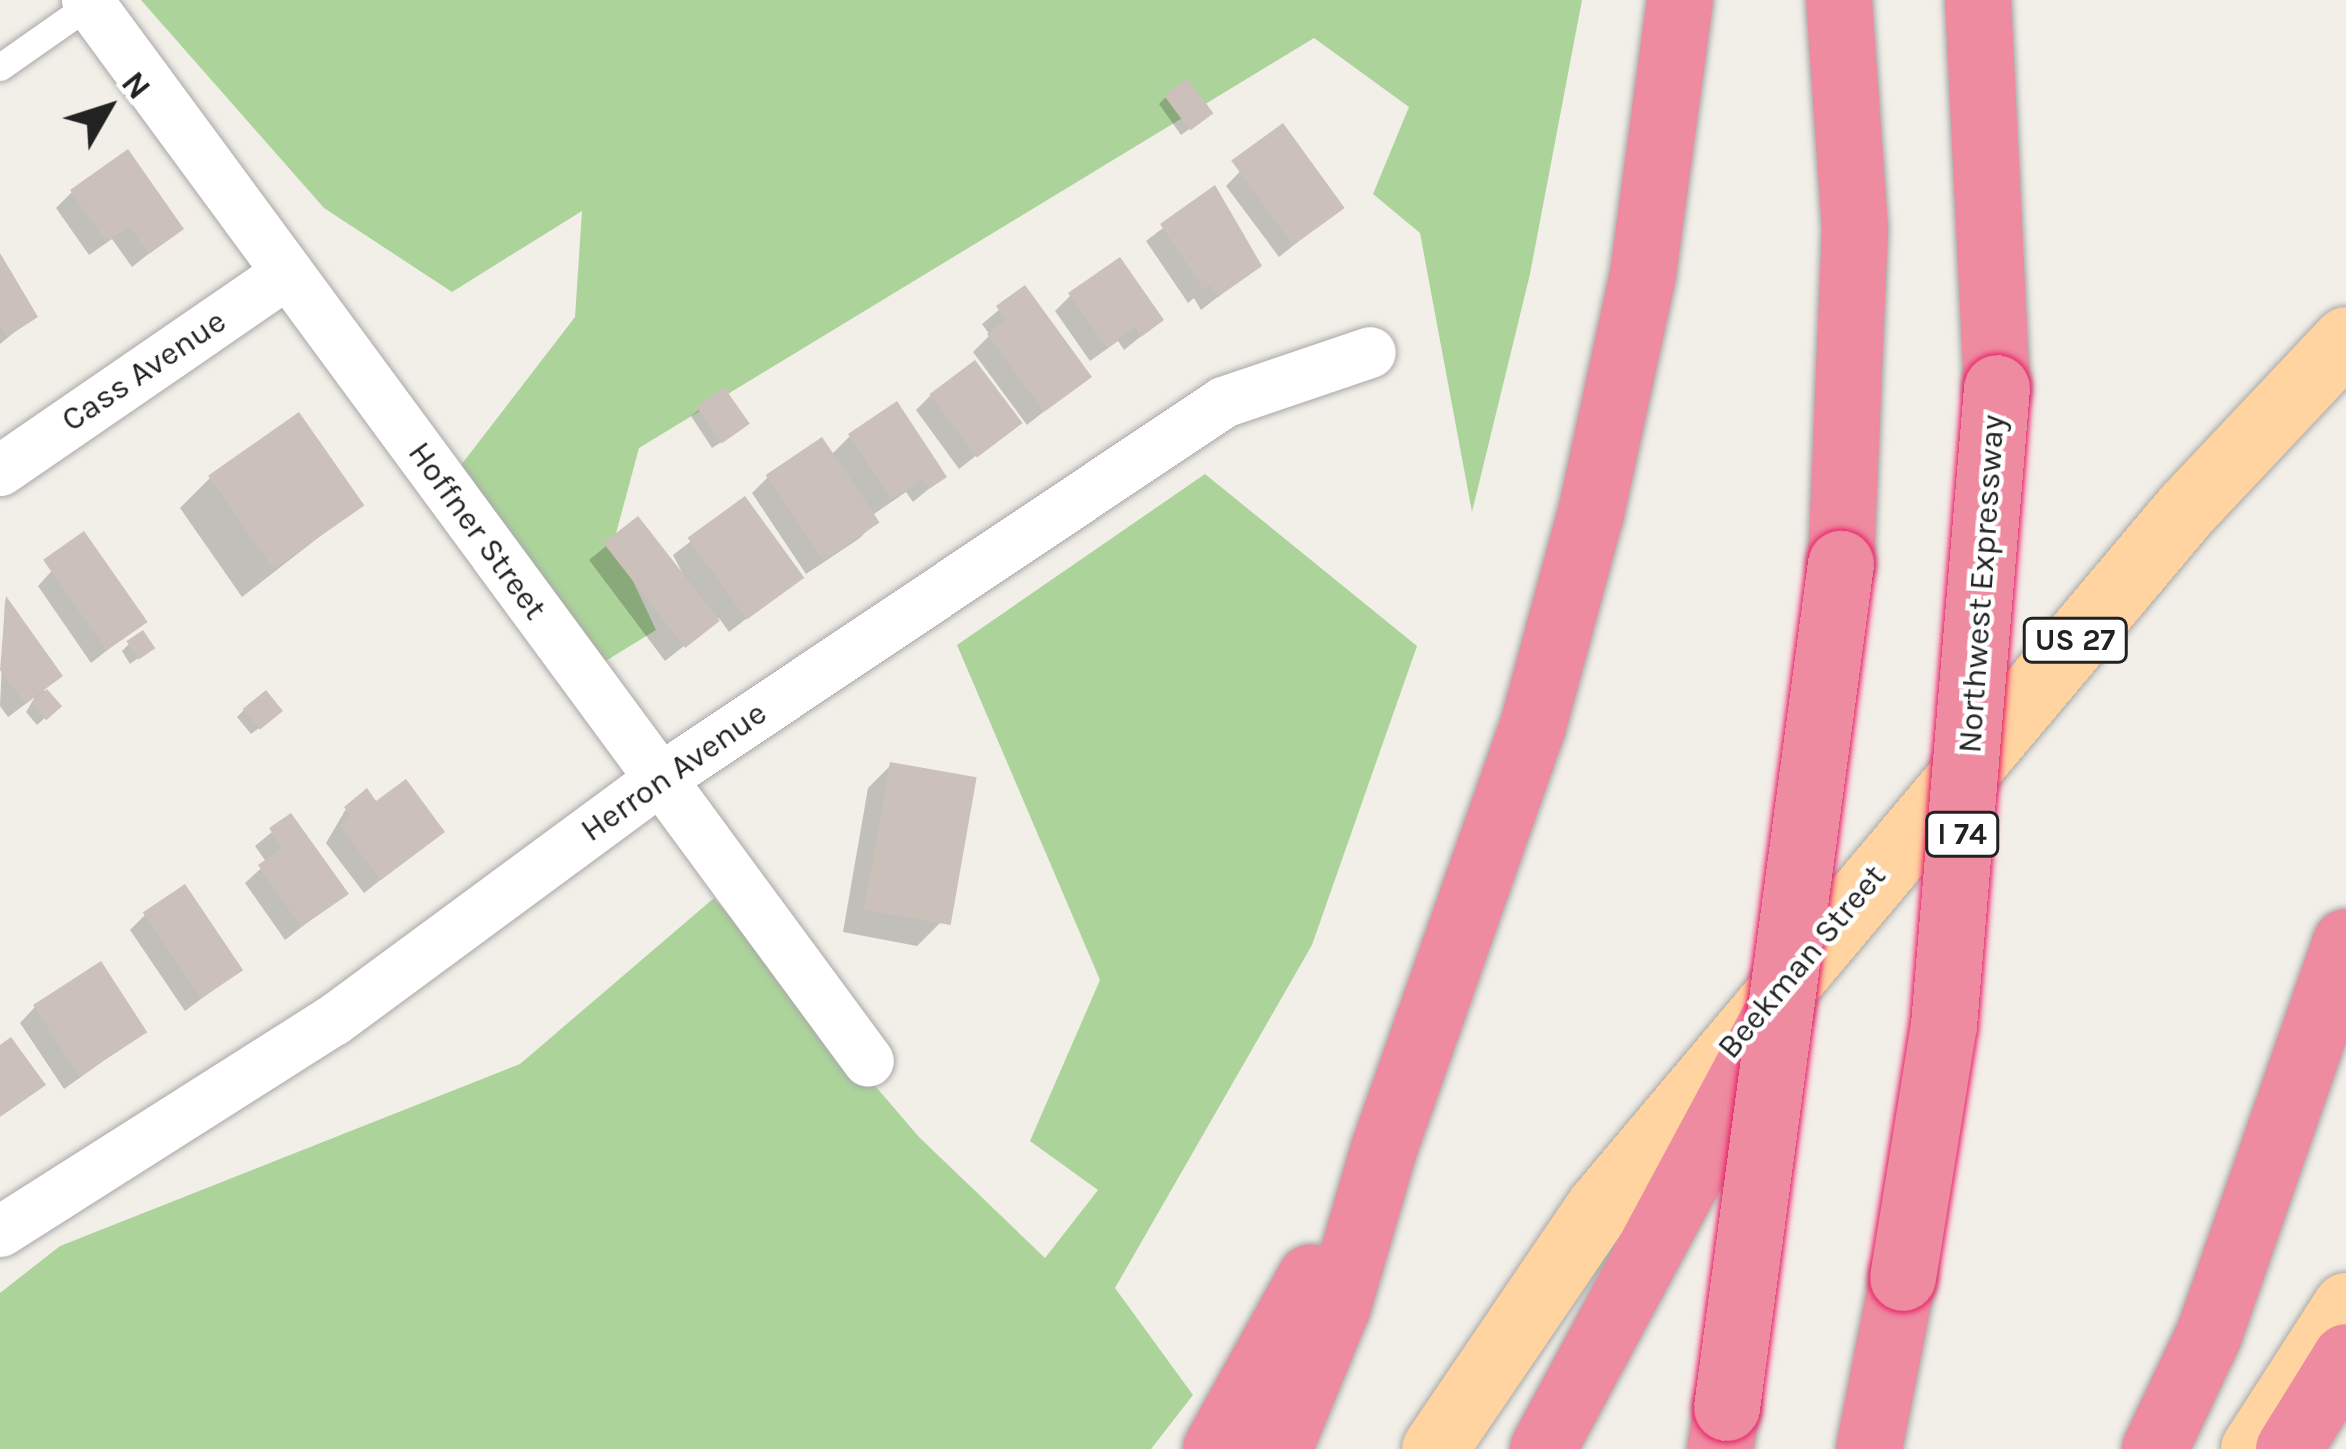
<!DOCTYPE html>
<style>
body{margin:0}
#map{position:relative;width:2346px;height:1449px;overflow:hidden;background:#f2efe8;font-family:Karla,sans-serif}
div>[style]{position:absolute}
.forest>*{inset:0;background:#acd49a}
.shadow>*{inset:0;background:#0003}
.building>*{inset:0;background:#cbc1ba;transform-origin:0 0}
.roads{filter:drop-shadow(0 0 3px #a9a9a9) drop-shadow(0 0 3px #a9a9a9)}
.service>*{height:27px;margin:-13.5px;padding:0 13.5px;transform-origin:13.5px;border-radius:13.5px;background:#fff}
.minor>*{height:51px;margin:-25.5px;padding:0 25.5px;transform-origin:25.5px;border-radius:25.5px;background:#fff}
.primary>*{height:66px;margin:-33px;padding:0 33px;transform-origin:33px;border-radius:33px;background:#ffd4a0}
.motorway>*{height:66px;margin:-33px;padding:0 33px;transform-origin:33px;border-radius:33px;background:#ee8ba0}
.bridges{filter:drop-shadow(0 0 3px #e81d67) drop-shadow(0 0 3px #e81d67)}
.motorway-bridge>*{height:66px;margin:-33px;padding:0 33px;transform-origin:33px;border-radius:33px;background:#ee8ba0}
span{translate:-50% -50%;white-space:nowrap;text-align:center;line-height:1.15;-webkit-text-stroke:9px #fff;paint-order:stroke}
.shield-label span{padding:3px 9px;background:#fff;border:3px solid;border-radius:9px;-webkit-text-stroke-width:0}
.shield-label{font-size:30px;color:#222;font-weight:700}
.street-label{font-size:33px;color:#222}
.north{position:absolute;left:48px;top:48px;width:120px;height:120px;-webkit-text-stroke:9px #fff;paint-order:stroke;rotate:51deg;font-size:33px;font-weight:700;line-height:48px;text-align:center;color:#222}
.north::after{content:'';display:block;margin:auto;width:42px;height:54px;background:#222;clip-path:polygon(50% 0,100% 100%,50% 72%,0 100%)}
</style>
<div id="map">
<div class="forest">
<i style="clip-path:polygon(141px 0,1582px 0,1530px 274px,1472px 512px,1420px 233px,1373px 194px,1409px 107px,1314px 38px,639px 448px,614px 541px,656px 630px,604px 662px,461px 465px,575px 317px,582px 211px,452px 292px,324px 208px)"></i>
<i style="clip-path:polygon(1205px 474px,1417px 646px,1312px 945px,1115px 1288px,1193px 1395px,1151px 1449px,0 1449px,0 1293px,60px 1246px,520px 1064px,714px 898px,919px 1137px,1045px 1258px,1098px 1190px,1030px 1141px,1100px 980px,957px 645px)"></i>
</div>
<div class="shadow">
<i style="clip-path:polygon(1166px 97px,1202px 120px,1181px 135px,1159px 104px)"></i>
<i style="clip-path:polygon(1283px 127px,1341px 207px,1279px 257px,1226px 186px)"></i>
<i style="clip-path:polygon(1214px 189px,1259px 265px,1201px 310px,1194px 298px,1188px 303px,1146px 241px)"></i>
<i style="clip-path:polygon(72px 192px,180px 229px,132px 267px,112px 239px,89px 255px,56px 208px)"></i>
<i style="clip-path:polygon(0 259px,34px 316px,0 344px)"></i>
<i style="clip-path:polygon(1024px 289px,1088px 376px,1027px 425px,973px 352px,990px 335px,982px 324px)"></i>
<i style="clip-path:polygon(1070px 296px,1161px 320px,1124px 350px,1118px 341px,1090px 361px,1055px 311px)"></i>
<i style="clip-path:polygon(723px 391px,739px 431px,712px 448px,691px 416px)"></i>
<i style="clip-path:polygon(931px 395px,1018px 423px,959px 469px,916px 410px)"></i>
<i style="clip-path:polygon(850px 436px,943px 477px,913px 502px,906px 492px,871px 516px,875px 522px,860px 538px,806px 574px,752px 493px,768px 477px,831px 455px)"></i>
<i style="clip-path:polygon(210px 478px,360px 505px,242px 597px,180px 508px)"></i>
<i style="clip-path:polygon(744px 500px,800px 577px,729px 632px,719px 618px,665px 661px,589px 560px,638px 520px,688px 584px,673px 555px)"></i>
<i style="clip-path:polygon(84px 535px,143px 622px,91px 663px,38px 586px)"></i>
<i style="clip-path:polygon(5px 600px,59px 675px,44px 690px,58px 706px,37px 725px,26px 712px,35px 697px,8px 717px,0 706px)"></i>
<i style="clip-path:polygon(129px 644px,144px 654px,130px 664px,122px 651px)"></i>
<i style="clip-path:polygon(244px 710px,272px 718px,251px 734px,237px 717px)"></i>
<i style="clip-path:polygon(891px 765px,974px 780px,940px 923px,917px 946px,843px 932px,868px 788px)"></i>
<i style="clip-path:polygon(376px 805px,441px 832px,364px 893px,326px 843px,346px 809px)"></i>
<i style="clip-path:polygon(290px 817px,345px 893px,285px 940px,245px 883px,267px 863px,255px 846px)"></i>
<i style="clip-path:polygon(145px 915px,239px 970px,185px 1011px,130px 930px)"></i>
<i style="clip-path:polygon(35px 1007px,144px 1032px,64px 1089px,20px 1023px)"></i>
</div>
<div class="building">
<i style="left:1187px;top:78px;width:44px;height:29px;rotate:53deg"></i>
<i style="left:1283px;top:123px;width:105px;height:64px;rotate:54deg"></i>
<i style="clip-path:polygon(128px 149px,184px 229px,149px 254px,129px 226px,106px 242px,70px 190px)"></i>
<i style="clip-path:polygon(1215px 185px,1262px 266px,1218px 297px,1211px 285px,1204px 290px,1160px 224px)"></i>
<i style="clip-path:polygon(0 253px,38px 317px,7px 337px,0 325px)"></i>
<i style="clip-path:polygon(1120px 257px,1164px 320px,1141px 337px,1135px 327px,1107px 348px,1068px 293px)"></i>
<i style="clip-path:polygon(1025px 285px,1092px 377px,1044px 412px,987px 334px,1006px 320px,996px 306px)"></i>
<i style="left:975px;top:360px;width:79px;height:57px;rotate:53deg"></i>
<i style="left:724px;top:387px;width:45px;height:34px;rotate:55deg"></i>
<i style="clip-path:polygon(897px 401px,947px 477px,929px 489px,922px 479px,892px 499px,848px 434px)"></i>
<i style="left:299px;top:412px;width:114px;height:111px;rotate:55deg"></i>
<i style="left:822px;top:437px;width:103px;height:68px;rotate:56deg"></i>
<i style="left:745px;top:496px;width:101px;height:71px;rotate:54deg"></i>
<i style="left:638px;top:516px;width:133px;height:44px;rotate:52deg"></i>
<i style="left:84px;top:531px;width:111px;height:50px;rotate:55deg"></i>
<i style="clip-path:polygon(6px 596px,63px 676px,25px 704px,0 670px)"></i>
<i style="left:143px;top:630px;width:22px;height:20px;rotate:56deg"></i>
<i style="left:47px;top:689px;width:23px;height:21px;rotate:49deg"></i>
<i style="left:266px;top:690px;width:27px;height:30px;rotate:51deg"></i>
<i style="left:890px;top:762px;width:88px;height:150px;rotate:10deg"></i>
<i style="clip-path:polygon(406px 779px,445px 832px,381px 880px,339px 825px,351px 817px,344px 807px,367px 788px,376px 801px)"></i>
<i style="clip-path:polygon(291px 813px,349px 894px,301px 927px,258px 865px,282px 848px,269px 828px)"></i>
<i style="left:185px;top:884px;width:104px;height:51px;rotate:56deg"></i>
<i style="left:101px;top:961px;width:85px;height:81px;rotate:57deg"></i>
<i style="clip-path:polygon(11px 1037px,46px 1085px,0 1117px,0 1045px)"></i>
</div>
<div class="roads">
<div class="service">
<i style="left:0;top:67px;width:110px;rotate:-35deg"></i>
</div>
<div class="minor">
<i style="left:87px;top:0;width:1317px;rotate:53.64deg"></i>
<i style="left:0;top:470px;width:349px;rotate:-34.5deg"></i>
<i style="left:0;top:1231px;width:394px;rotate:-32.4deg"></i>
<i style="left:333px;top:1020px;width:404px;rotate:-36.4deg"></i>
<i style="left:658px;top:780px;width:680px;rotate:-33.78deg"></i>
<i style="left:1223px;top:402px;width:155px;rotate:-18.8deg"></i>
</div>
<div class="primary">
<i style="left:1435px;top:1449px;width:292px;rotate:-55.8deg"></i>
<i style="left:1599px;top:1208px;width:913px;rotate:-49.93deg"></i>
<i style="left:2187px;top:509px;width:232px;rotate:-46.7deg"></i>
<i style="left:2254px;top:1449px;width:170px;rotate:-57.2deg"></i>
</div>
<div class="motorway">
<i style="left:1839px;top:0;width:230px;rotate:86deg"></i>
<i style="left:1855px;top:229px;width:335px;rotate:92.4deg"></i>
<i style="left:1978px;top:0;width:388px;rotate:87.2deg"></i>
<i style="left:1216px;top:1449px;width:196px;rotate:-61.1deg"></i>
<i style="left:1279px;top:1449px;width:155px;rotate:-67.6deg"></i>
<i style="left:1338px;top:1306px;width:164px;rotate:-73.7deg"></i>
<i style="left:1384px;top:1149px;width:448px;rotate:-70.6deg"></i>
<i style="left:1533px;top:726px;width:221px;rotate:-74.8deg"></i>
<i style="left:1591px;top:513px;width:245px;rotate:-77.7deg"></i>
<i style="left:1643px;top:274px;width:276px;rotate:-82.3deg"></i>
<i style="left:1543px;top:1449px;width:501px;rotate:-61.75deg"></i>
<i style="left:1720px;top:1449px;width:42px;rotate:-80.3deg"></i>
<i style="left:1869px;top:1449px;width:174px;rotate:-78.8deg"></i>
<i style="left:2155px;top:1449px;width:126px;rotate:-64.7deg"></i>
<i style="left:2209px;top:1335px;width:416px;rotate:-70.8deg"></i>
<i style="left:2289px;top:1449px;width:108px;rotate:-58.2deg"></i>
</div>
</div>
<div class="bridges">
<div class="motorway-bridge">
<i style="left:1903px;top:1278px;width:255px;rotate:-80.8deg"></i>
<i style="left:1944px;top:1026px;width:640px;rotate:-85.25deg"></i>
<i style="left:1727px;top:1408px;width:852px;rotate:-82.31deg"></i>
</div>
</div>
<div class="shield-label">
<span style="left:2075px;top:640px">US 27</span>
<span style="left:1962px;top:834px">I 74</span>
</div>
<div class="street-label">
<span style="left:144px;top:371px;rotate:-34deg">Cass Avenue</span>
<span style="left:477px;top:531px;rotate:54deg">Hoffner Street</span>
<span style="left:1982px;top:584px;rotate:-86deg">Northwest Expressway</span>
<span style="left:674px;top:772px;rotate:-35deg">Herron Avenue</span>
<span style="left:1802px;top:962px;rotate:-50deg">Beekman Street</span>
</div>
<div class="north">N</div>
</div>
